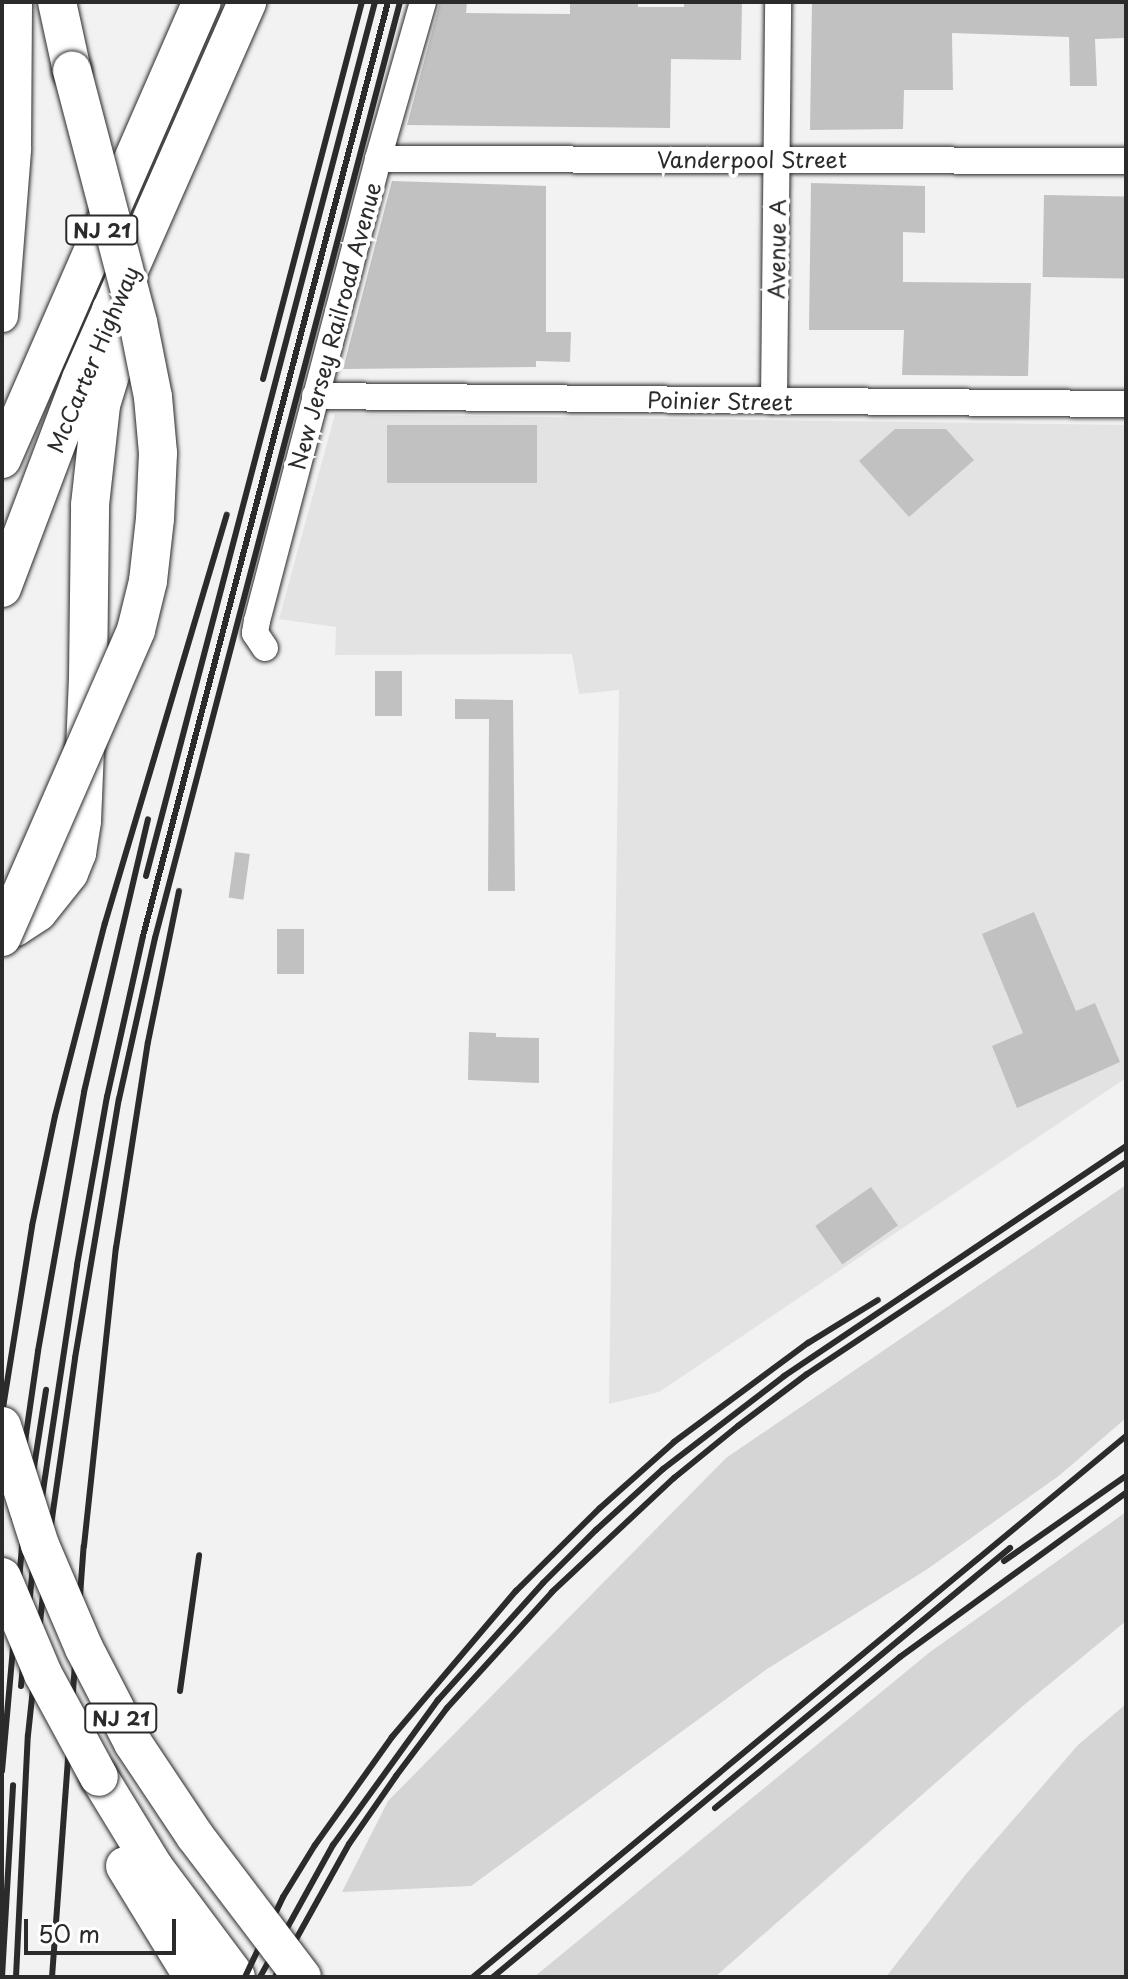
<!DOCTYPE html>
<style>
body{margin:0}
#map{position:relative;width:1128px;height:1979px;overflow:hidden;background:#f2f2f2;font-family:"Playpen Sans",sans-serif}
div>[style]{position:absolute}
.built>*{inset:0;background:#e3e3e3}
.green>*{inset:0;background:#d5d5d5}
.building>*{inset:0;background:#c1c1c1;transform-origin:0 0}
.roads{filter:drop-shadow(0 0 2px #2b2b2b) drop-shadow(0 0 2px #2b2b2b)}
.minor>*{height:26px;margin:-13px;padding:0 13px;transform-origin:13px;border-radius:13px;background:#fff}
.major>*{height:32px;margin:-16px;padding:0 16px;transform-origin:16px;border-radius:16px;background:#fff}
.highway>*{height:38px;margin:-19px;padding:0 19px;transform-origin:19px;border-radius:19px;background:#fff}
.rail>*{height:6px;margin:-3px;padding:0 3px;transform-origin:3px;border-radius:3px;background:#2b2b2b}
.bridges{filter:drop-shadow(0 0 2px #2b2b2b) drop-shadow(0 0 2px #2b2b2b)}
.highway-bridge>*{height:38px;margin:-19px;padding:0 19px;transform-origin:19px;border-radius:19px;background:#fff}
span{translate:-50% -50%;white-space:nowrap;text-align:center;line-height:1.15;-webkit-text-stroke:8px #fff;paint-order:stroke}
.shield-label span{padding:2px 6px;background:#fff;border:2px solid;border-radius:6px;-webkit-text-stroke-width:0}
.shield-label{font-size:20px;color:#2b2b2b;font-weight:700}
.street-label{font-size:22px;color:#2b2b2b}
.frame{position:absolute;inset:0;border:4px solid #2b2b2b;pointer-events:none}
.scale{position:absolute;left:24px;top:1919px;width:152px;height:36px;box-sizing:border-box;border:4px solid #2b2b2b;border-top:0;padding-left:10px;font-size:24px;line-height:28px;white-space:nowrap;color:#2b2b2b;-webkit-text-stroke:6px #fff;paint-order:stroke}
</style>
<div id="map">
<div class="built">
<i style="clip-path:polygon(335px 414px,1126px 425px,1126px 1078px,659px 1392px,609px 1404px,619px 690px,579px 694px,572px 654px,335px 655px,336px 627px,279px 619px)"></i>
</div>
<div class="green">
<i style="clip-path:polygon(1126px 1185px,1126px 1418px,1060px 1475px,926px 1570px,767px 1669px,471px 1886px,342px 1892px,388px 1801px,726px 1458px)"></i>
<i style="clip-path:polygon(1126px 1512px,1126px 1621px,1024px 1705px,715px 1977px,534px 1977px,930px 1652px)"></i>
<i style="clip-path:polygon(1126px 1704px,1126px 1977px,886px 1977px,966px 1874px,1078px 1745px)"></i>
</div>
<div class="building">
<i style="clip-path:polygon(440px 2px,467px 2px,466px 13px,570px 14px,570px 2px,638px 2px,638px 7px,684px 7px,684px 2px,742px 2px,741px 60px,671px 59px,670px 128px,407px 125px)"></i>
<i style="clip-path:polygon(812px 2px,1126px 2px,1126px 38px,1095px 39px,1097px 86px,1070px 86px,1069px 37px,952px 33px,953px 90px,904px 90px,903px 129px,810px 130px)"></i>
<i style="clip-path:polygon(392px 181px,546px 186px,546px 332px,571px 332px,570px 362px,536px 361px,536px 367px,343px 369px)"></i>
<i style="clip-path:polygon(811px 183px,925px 186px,925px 233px,903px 232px,903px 282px,1031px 283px,1028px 376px,902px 375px,904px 330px,809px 330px)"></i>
<i style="left:1044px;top:195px;width:82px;height:82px;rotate:1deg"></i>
<i style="left:387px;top:425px;width:150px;height:58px"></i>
<i style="clip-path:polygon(895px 429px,946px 429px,974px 460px,909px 517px,859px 461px)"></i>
<i style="left:375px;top:671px;width:27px;height:45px"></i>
<i style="clip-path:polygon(455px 699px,513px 700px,515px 891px,488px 891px,489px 719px,455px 719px)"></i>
<i style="left:235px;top:852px;width:15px;height:46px;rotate:8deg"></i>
<i style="clip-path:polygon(1034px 912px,1076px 1011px,1095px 1003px,1120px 1062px,1017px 1108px,992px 1046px,1023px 1033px,982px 934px)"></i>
<i style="left:277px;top:929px;width:27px;height:45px"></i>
<i style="clip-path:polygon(469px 1032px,496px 1033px,496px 1037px,539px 1038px,539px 1083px,468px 1080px)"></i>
<i style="left:871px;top:1187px;width:47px;height:68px;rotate:55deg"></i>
</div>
<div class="roads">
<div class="minor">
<i style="left:378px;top:159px;width:748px;rotate:0.15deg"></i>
<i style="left:315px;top:396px;width:811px;rotate:0.57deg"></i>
<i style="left:774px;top:400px;width:398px;rotate:-89.4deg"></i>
<i style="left:265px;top:648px;width:18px;rotate:-124deg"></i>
<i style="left:255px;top:633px;width:12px;rotate:-81deg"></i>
<i style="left:257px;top:621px;width:478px;rotate:-75.3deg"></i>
<i style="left:378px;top:159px;width:163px;rotate:-74deg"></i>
</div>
<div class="major">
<i style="left:2px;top:316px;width:168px;rotate:-85.5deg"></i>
<i style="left:15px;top:149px;width:147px;rotate:-89.6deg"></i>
</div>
<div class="highway">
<i style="left:57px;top:2px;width:71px;rotate:77.7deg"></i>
<i style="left:2px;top:459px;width:499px;rotate:-66.4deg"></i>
<i style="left:2px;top:588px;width:223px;rotate:-69.3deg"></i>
<i style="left:81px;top:379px;width:412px;rotate:-66.2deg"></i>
<i style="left:2px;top:931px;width:14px;rotate:-17deg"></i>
<i style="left:15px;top:927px;width:27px;rotate:-33deg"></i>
<i style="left:38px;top:912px;width:50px;rotate:-51.5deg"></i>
<i style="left:69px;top:873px;width:22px;rotate:-68deg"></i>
<i style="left:77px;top:853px;width:32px;rotate:-81deg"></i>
<i style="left:82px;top:821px;width:143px;rotate:-87.6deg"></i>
<i style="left:88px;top:678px;width:173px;rotate:-89.3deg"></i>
<i style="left:90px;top:505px;width:101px;rotate:-83.7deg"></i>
<i style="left:101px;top:405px;width:39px;rotate:-73deg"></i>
<i style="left:112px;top:368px;width:58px;rotate:-91deg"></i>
<i style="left:99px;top:1777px;width:105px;rotate:58.6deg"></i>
<i style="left:154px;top:1867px;width:137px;rotate:53.3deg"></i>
<i style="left:125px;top:1866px;width:130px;rotate:58.5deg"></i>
</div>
</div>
<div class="rail">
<i style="left:263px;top:379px;width:390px;rotate:-75.3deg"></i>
<i style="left:146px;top:876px;width:904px;rotate:-75.32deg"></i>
<i style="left:2px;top:1414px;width:190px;rotate:-80.9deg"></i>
<i style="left:32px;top:1226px;width:112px;rotate:-78.2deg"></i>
<i style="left:55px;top:1116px;width:199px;rotate:-75.5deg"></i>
<i style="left:105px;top:923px;width:426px;rotate:-73.4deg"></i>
<i style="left:14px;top:1518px;width:169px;rotate:-81.8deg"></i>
<i style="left:38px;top:1351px;width:263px;rotate:-79.9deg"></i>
<i style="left:84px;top:1092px;width:280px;rotate:-76.8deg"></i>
<i style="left:1004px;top:1561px;width:149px;rotate:-34.9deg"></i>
<i style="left:21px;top:1686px;width:150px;rotate:-84.3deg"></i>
<i style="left:36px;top:1537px;width:275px;rotate:-81.4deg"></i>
<i style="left:77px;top:1265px;width:171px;rotate:-79.9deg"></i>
<i style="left:107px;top:1097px;width:165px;rotate:-77.4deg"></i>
<i style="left:143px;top:936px;width:966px;rotate:-75.3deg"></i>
<i style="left:180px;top:1691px;width:137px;rotate:-82deg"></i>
<i style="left:2px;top:1771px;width:235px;rotate:-84.9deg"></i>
<i style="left:23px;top:1537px;width:149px;rotate:-81.1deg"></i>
<i style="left:715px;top:1808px;width:239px;rotate:-39.2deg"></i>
<i style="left:900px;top:1657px;width:279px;rotate:-36deg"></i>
<i style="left:2px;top:1977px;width:192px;rotate:-86.7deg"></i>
<i style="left:16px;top:1977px;width:242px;rotate:-87.2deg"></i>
<i style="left:28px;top:1735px;width:197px;rotate:-83.9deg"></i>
<i style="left:49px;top:1539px;width:183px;rotate:-81.8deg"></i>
<i style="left:75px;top:1358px;width:263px;rotate:-80.4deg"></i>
<i style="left:119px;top:1099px;width:165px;rotate:-77.4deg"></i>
<i style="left:155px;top:938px;width:968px;rotate:-75.33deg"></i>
<i style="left:52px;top:1977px;width:432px;rotate:-85.8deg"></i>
<i style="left:84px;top:1546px;width:300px;rotate:-83.9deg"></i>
<i style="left:116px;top:1248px;width:208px;rotate:-81.2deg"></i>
<i style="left:148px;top:1042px;width:154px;rotate:-78.4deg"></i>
<i style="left:245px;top:1977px;width:89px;rotate:-64.6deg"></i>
<i style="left:283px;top:1897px;width:61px;rotate:-58.4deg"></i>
<i style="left:315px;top:1845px;width:133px;rotate:-54.5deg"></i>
<i style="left:392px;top:1737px;width:192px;rotate:-49.7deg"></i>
<i style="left:516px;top:1591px;width:118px;rotate:-44.7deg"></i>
<i style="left:600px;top:1508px;width:99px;rotate:-41.7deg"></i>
<i style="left:674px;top:1442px;width:167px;rotate:-36.5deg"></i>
<i style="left:808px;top:1343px;width:82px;rotate:-31.6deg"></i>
<i style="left:260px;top:1977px;width:151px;rotate:-61.1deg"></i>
<i style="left:333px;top:1845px;width:179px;rotate:-54.1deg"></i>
<i style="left:438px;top:1700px;width:157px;rotate:-48.1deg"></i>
<i style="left:543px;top:1583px;width:75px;rotate:-45deg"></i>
<i style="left:596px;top:1530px;width:91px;rotate:-42.3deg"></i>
<i style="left:663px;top:1469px;width:153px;rotate:-37.5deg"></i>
<i style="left:784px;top:1376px;width:412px;rotate:-33.9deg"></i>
<i style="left:275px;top:1977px;width:152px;rotate:-60.9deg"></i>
<i style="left:349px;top:1844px;width:83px;rotate:-55.3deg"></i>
<i style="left:396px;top:1776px;width:85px;rotate:-53.1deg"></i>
<i style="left:447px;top:1708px;width:156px;rotate:-47.8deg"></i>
<i style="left:552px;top:1592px;width:167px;rotate:-43.1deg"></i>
<i style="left:674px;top:1478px;width:82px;rotate:-39.1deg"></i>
<i style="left:738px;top:1426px;width:86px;rotate:-37deg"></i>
<i style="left:807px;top:1374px;width:383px;rotate:-33.6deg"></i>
<i style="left:473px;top:1977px;width:848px;rotate:-39.64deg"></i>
<i style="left:493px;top:1977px;width:672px;rotate:-39.69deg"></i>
</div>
<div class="bridges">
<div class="highway-bridge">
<i style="left:2px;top:937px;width:335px;rotate:-66.4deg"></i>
<i style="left:136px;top:630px;width:50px;rotate:-76.2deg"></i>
<i style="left:148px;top:581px;width:62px;rotate:-83.6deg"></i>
<i style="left:155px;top:519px;width:66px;rotate:-87.4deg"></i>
<i style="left:158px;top:453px;width:56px;rotate:-95.1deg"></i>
<i style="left:153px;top:397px;width:76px;rotate:-101.3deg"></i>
<i style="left:138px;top:322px;width:260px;rotate:-104.7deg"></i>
<i style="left:2px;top:1426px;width:125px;rotate:72.3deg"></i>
<i style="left:40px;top:1545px;width:112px;rotate:66.9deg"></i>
<i style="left:84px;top:1648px;width:107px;rotate:62.7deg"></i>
<i style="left:133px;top:1743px;width:112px;rotate:56.3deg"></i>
<i style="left:195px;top:1836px;width:177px;rotate:52.8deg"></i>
<i style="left:2px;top:1577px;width:105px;rotate:67.1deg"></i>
<i style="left:43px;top:1674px;width:117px;rotate:61.5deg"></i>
</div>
</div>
<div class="shield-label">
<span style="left:102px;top:230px">NJ 21</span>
<span style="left:121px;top:1718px">NJ 21</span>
</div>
<div class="street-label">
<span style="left:752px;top:159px">Vanderpool Street</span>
<span style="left:776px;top:249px;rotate:-89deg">Avenue A</span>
<span style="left:334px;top:326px;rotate:-75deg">New Jersey Railroad Avenue</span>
<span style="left:92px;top:359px;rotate:-67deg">McCarter Highway</span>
<span style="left:720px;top:400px;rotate:1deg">Poinier Street</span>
</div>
<div class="frame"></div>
<div class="scale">50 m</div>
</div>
